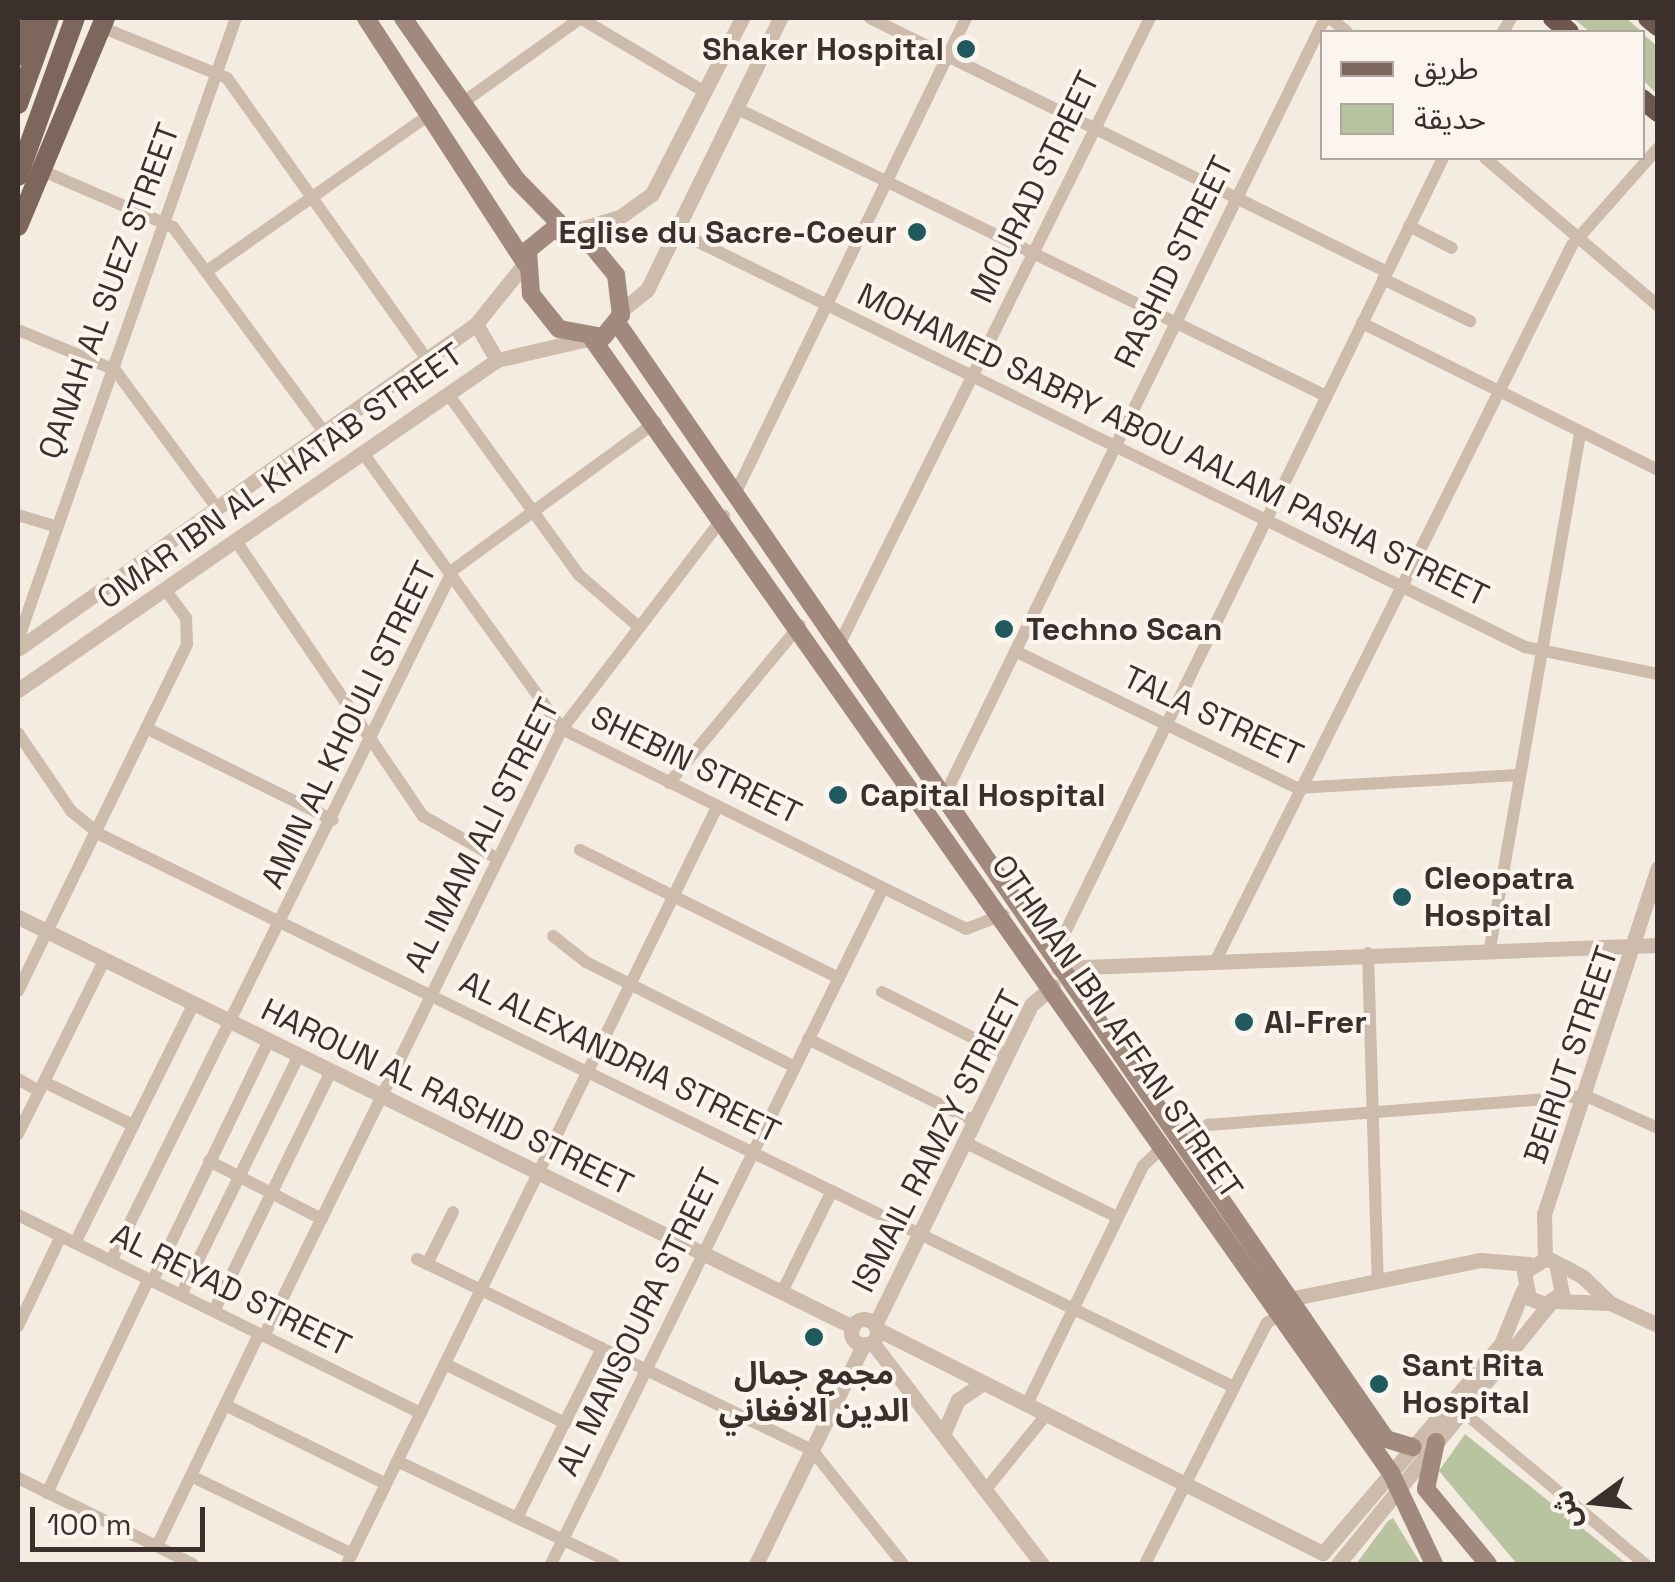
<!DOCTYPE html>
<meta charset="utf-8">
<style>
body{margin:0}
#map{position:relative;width:1675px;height:1582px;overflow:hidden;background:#f4ebe1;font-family:"Space Grotesk","Noto Sans Arabic",sans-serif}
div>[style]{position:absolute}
.green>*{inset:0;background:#b8c4a0}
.minor>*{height:12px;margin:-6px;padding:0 6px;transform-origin:6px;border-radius:6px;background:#cdbbac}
.tertiary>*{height:15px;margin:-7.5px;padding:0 7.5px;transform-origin:7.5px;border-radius:7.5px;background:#cdbbac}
.tertiary>.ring{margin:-7.5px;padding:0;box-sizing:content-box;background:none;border:15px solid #cdbbac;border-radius:50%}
.secondary>*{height:18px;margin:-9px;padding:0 9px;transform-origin:9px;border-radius:9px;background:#a18a7d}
.primary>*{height:20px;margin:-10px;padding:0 10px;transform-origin:10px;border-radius:10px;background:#7d675c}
.trunk>*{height:20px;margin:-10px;padding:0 10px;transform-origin:10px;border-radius:10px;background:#6c584f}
.dots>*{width:28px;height:28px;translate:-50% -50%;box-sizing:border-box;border:5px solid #fbf5ee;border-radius:50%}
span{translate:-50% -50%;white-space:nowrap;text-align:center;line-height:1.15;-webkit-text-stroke:8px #fbf5ee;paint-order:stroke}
.poi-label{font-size:32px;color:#3b302b;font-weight:700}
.right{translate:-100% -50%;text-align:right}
.left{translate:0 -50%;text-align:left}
.street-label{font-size:32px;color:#3b302b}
.frame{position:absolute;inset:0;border:20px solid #3b302b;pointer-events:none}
.legend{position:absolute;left:1320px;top:30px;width:325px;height:130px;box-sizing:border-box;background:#fbf5ee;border:2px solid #aea6a0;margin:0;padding:12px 18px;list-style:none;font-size:30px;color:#3b302b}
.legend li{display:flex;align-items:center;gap:20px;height:50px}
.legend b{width:50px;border:2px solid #aea6a0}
.north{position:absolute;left:1545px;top:1452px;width:100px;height:100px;-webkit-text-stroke:8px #fbf5ee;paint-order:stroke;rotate:255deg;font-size:28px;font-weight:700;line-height:40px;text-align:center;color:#3b302b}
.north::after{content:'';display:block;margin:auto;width:35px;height:45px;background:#3b302b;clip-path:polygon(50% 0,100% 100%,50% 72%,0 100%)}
.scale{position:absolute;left:30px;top:1507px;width:175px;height:45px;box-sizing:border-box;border:5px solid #3b302b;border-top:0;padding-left:12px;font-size:30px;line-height:35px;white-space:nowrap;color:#3b302b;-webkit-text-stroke:8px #fbf5ee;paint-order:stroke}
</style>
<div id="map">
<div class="green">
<i style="clip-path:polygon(1573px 18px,1626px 18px,1642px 32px,1590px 32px)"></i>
<i style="clip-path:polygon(1642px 33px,1657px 46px,1657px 94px,1643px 80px)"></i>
<i style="clip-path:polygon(1465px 1434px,1627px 1564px,1517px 1564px,1439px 1471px)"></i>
<i style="clip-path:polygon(1393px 1518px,1421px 1564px,1356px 1564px,1388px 1521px)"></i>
</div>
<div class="minor">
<i style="left:580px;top:18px;width:145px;rotate:30.6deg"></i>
<i style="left:870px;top:18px;width:576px;rotate:26.16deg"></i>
<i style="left:1330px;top:18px;width:22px;rotate:39deg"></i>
<i style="left:101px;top:27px;width:136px;rotate:22deg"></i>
<i style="left:227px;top:78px;width:345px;rotate:54.6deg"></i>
<i style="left:1503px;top:32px;width:16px;rotate:-60deg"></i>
<i style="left:462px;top:103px;width:146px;rotate:-35.5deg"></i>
<i style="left:736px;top:108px;width:657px;rotate:26.02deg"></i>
<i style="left:1485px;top:158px;width:228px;rotate:40.5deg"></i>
<i style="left:43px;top:171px;width:142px;rotate:23.3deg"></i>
<i style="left:173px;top:227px;width:255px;rotate:53.6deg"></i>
<i style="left:1409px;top:226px;width:48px;rotate:27.1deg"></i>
<i style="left:676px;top:231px;width:945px;rotate:26.1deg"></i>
<i style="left:1525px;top:647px;width:136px;rotate:11.5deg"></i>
<i style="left:207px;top:271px;width:275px;rotate:-35.1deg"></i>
<i style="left:1383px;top:279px;width:97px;rotate:25.8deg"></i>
<i style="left:1362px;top:323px;width:330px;rotate:26.4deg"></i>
<i style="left:18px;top:330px;width:105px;rotate:22.4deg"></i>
<i style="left:115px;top:370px;width:172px;rotate:53.5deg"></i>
<i style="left:448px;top:394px;width:223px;rotate:54.1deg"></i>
<i style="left:579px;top:575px;width:79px;rotate:40.9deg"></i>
<i style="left:363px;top:453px;width:340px;rotate:54.2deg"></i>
<i style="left:562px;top:729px;width:451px;rotate:26.3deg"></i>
<i style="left:966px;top:929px;width:40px;rotate:-21deg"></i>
<i style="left:734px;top:496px;width:531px;rotate:-64.11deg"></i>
<i style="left:18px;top:515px;width:38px;rotate:17deg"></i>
<i style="left:236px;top:541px;width:333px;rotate:55.8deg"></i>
<i style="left:423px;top:816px;width:86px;rotate:29.8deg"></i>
<i style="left:18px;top:640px;width:659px;rotate:-70.69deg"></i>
<i style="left:838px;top:647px;width:702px;rotate:-63.62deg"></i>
<i style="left:1015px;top:651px;width:314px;rotate:25.9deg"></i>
<i style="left:1297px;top:788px;width:221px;rotate:-3.4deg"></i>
<i style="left:146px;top:728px;width:208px;rotate:26.2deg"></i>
<i style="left:18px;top:733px;width:94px;rotate:55.8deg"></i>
<i style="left:71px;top:811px;width:36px;rotate:39deg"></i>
<i style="left:99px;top:834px;width:1263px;rotate:25.98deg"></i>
<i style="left:669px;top:783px;width:205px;rotate:-50.3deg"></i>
<i style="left:942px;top:801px;width:872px;rotate:-63.93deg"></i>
<i style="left:580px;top:850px;width:289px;rotate:26.3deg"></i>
<i style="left:553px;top:936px;width:42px;rotate:38.2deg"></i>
<i style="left:586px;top:962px;width:234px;rotate:26.7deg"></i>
<i style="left:1490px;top:948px;width:522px;rotate:-80.07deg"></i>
<i style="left:1368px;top:953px;width:328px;rotate:88.3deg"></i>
<i style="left:1052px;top:959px;width:891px;rotate:-63.98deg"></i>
<i style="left:1216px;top:960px;width:799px;rotate:-63.53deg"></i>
<i style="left:1572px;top:245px;width:130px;rotate:-48.4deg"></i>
<i style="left:18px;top:991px;width:386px;rotate:-64deg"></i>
<i style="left:187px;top:644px;width:26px;rotate:-92deg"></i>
<i style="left:186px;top:618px;width:34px;rotate:-126deg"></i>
<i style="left:882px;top:992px;width:140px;rotate:26.7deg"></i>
<i style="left:808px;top:1039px;width:185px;rotate:26.3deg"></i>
<i style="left:18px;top:1079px;width:24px;rotate:30deg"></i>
<i style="left:44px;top:1082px;width:99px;rotate:25.8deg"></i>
<i style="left:18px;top:1134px;width:195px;rotate:-63.6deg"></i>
<i style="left:964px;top:1142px;width:170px;rotate:26.1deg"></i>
<i style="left:1181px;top:1145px;width:34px;rotate:-37deg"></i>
<i style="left:1208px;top:1125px;width:379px;rotate:-4.4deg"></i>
<i style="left:1586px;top:1096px;width:79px;rotate:24deg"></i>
<i style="left:209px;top:1161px;width:127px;rotate:27.2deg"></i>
<i style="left:18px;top:1215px;width:449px;rotate:26.2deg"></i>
<i style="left:75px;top:1243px;width:268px;rotate:-63.6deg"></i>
<i style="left:417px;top:1259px;width:439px;rotate:25.8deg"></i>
<i style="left:812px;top:1450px;width:146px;rotate:51.4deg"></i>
<i style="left:111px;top:1261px;width:771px;rotate:-63.67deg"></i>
<i style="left:453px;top:570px;width:251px;rotate:-36.1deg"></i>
<i style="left:427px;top:1264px;width:58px;rotate:-63.4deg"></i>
<i style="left:152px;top:1282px;width:269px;rotate:-64.2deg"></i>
<i style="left:782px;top:1292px;width:113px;rotate:-63.7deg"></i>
<i style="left:181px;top:1295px;width:267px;rotate:-63.8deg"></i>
<i style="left:214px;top:1311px;width:267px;rotate:-64deg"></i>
<i style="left:18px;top:1326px;width:100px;rotate:-64.5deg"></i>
<i style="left:264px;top:1336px;width:676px;rotate:-63.85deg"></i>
<i style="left:562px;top:729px;width:268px;rotate:-52.7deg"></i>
<i style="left:445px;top:1364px;width:134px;rotate:26.2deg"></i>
<i style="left:225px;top:1405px;width:179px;rotate:26.1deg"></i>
<i style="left:1026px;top:1406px;width:267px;rotate:-64deg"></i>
<i style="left:1143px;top:1166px;width:29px;rotate:-44deg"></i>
<i style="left:1462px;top:1411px;width:239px;rotate:39.9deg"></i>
<i style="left:397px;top:1461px;width:240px;rotate:25.4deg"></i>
<i style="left:191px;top:1476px;width:179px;rotate:25.8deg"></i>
<i style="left:18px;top:1478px;width:195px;rotate:26.2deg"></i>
<i style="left:987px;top:1488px;width:92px;rotate:-51.1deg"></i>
<i style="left:47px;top:1493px;width:236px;rotate:-64.6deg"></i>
<i style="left:517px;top:1518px;width:190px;rotate:-63.4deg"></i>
<i style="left:157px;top:1546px;width:235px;rotate:-64.3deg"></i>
<i style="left:347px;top:1564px;width:843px;rotate:-63.95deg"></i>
<i style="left:551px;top:1564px;width:753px;rotate:-63.84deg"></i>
<i style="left:1145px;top:1564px;width:270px;rotate:-63.2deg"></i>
<i style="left:1267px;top:1323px;width:17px;rotate:-33deg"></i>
</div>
<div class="tertiary">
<i style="left:570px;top:232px;width:52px;rotate:-16.7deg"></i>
<i style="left:620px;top:217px;width:39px;rotate:-36deg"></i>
<i style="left:652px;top:194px;width:198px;rotate:-62.9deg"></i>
<i style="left:622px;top:310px;width:32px;rotate:-39deg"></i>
<i style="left:647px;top:290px;width:303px;rotate:-63.9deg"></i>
<i style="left:476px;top:324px;width:42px;rotate:59.7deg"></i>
<i style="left:18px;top:649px;width:562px;rotate:-35.36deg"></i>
<i style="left:476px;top:324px;width:78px;rotate:-51.2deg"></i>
<i style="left:18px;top:690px;width:582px;rotate:-34.56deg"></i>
<i style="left:497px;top:360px;width:92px;rotate:-13.1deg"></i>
<i style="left:18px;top:917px;width:930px;rotate:26.15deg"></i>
<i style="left:1058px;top:968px;width:600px;rotate:-2.2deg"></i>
<i style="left:1545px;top:1259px;width:45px;rotate:-91.3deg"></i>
<i style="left:1544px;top:1214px;width:364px;rotate:-71.8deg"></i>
<i style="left:1556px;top:1263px;width:31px;rotate:79deg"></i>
<i style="left:1562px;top:1293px;width:20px;rotate:147deg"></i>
<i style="left:1545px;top:1304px;width:17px;rotate:-159deg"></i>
<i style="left:1529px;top:1298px;width:26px;rotate:-101deg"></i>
<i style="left:1524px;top:1272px;width:25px;rotate:-32deg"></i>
<i style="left:1545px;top:1259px;width:6px;rotate:9deg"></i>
<i style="left:1551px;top:1260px;width:18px;rotate:27deg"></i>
<i style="left:1567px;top:1268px;width:18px;rotate:29deg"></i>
<i style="left:1583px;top:1277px;width:37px;rotate:44deg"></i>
<i style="left:1289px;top:1299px;width:196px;rotate:-11.5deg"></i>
<i style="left:1481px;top:1260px;width:48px;rotate:4.8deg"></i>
<i style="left:1554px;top:1301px;width:56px;rotate:2deg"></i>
<i style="left:1610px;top:1303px;width:53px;rotate:24.6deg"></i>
<i class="ring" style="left:851px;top:1319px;width:11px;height:11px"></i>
<i style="left:875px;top:1325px;width:356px;rotate:-64deg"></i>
<i style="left:1031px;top:1005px;width:29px;rotate:-41deg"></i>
<i style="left:877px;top:1329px;width:499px;rotate:26.7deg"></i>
<i style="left:872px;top:1342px;width:280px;rotate:52.6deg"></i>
<i style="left:945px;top:1430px;width:33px;rotate:-67deg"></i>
<i style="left:958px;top:1400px;width:29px;rotate:-34deg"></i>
<i style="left:1323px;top:1553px;width:275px;rotate:-49.6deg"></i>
<i style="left:1501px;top:1344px;width:58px;rotate:-67.8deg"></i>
<i style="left:756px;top:1564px;width:245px;rotate:-63.9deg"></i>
<i style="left:1338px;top:1564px;width:336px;rotate:-50.9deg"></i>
</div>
<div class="secondary">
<i style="left:366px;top:18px;width:292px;rotate:57deg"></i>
<i style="left:403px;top:18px;width:197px;rotate:54.9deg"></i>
<i style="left:516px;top:179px;width:73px;rotate:45.6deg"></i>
<i style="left:553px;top:230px;width:38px;rotate:18deg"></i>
<i style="left:589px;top:242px;width:43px;rotate:50.7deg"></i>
<i style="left:616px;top:275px;width:40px;rotate:82.9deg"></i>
<i style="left:621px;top:315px;width:28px;rotate:129deg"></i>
<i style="left:603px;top:337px;width:45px;rotate:-169.7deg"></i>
<i style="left:559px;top:329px;width:45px;rotate:-128.7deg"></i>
<i style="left:531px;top:294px;width:44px;rotate:-93.9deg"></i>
<i style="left:528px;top:250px;width:32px;rotate:-39deg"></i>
<i style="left:618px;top:324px;width:1354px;rotate:55.44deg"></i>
<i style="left:1386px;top:1439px;width:28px;rotate:17deg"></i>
<i style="left:593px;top:340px;width:1386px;rotate:54.84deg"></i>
<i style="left:1391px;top:1473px;width:101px;rotate:64.7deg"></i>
<i style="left:1436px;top:1442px;width:48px;rotate:102deg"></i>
<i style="left:1426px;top:1489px;width:97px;rotate:50.4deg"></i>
</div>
<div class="primary">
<i style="left:18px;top:56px;width:40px;rotate:-69.8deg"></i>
<i style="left:18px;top:104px;width:91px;rotate:-70.2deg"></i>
<i style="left:18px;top:176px;width:168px;rotate:-70.2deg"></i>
<i style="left:18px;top:226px;width:225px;rotate:-67.3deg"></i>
</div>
<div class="trunk">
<i style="left:1553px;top:18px;width:21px;rotate:41deg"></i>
<i style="left:1648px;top:18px;width:13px;rotate:39deg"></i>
<i style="left:1642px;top:99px;width:21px;rotate:39deg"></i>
</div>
<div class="dots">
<i style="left:966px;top:49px;background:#1f5a5e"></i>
<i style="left:917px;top:232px;background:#1f5a5e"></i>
<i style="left:1004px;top:629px;background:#1f5a5e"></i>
<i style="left:838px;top:795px;background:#1f5a5e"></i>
<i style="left:1402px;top:897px;background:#1f5a5e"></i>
<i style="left:1244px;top:1022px;background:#1f5a5e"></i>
<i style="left:814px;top:1337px;background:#1f5a5e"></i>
<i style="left:1379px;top:1384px;background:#1f5a5e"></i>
</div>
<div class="poi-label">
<span class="right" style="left:944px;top:49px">Shaker Hospital</span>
<span class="right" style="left:897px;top:232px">Eglise du Sacre-Coeur</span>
<span class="left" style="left:1026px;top:629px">Techno Scan</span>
<span class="left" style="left:860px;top:795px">Capital Hospital</span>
<span class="left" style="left:1424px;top:897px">Cleopatra<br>Hospital</span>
<span class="left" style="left:1264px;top:1022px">Al-Frer</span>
<span class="left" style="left:1402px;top:1384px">Sant Rita<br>Hospital</span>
<span style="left:814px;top:1392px">مجمع جمال<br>الدين الافغاني</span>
</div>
<div class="street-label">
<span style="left:1035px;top:187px;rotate:-64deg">MOURAD STREET</span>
<span style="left:1174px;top:262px;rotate:-64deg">RASHID STREET</span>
<span style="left:109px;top:291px;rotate:-70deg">QANAH AL SUEZ STREET</span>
<span style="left:1173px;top:445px;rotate:26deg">MOHAMED SABRY ABOU AALAM PASHA STREET</span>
<span style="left:280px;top:476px;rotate:-35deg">OMAR IBN AL KHATAB STREET</span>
<span style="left:1213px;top:716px;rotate:25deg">TALA STREET</span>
<span style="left:349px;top:725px;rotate:-64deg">AMIN AL KHOULI STREET</span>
<span style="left:696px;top:765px;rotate:26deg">SHEBIN STREET</span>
<span style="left:482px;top:835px;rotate:-63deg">AL IMAM ALI STREET</span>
<span style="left:1117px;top:1027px;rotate:55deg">OTHMAN IBN AFFAN STREET</span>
<span style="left:1571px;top:1055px;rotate:-71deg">BEIRUT STREET</span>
<span style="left:620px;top:1057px;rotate:26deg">AL ALEXANDRIA STREET</span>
<span style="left:447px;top:1097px;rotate:26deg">HAROUN AL RASHID STREET</span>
<span style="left:937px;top:1141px;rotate:-63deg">ISMAIL RAMZY STREET</span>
<span style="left:231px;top:1290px;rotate:26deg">AL REYAD STREET</span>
<span style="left:639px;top:1322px;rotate:-64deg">AL MANSOURA STREET</span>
</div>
<div class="frame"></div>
<ul class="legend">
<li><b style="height:12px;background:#7d675c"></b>طريق</li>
<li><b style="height:28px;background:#b8c4a0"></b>حديقة</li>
</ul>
<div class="north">ش</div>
<div class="scale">100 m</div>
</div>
